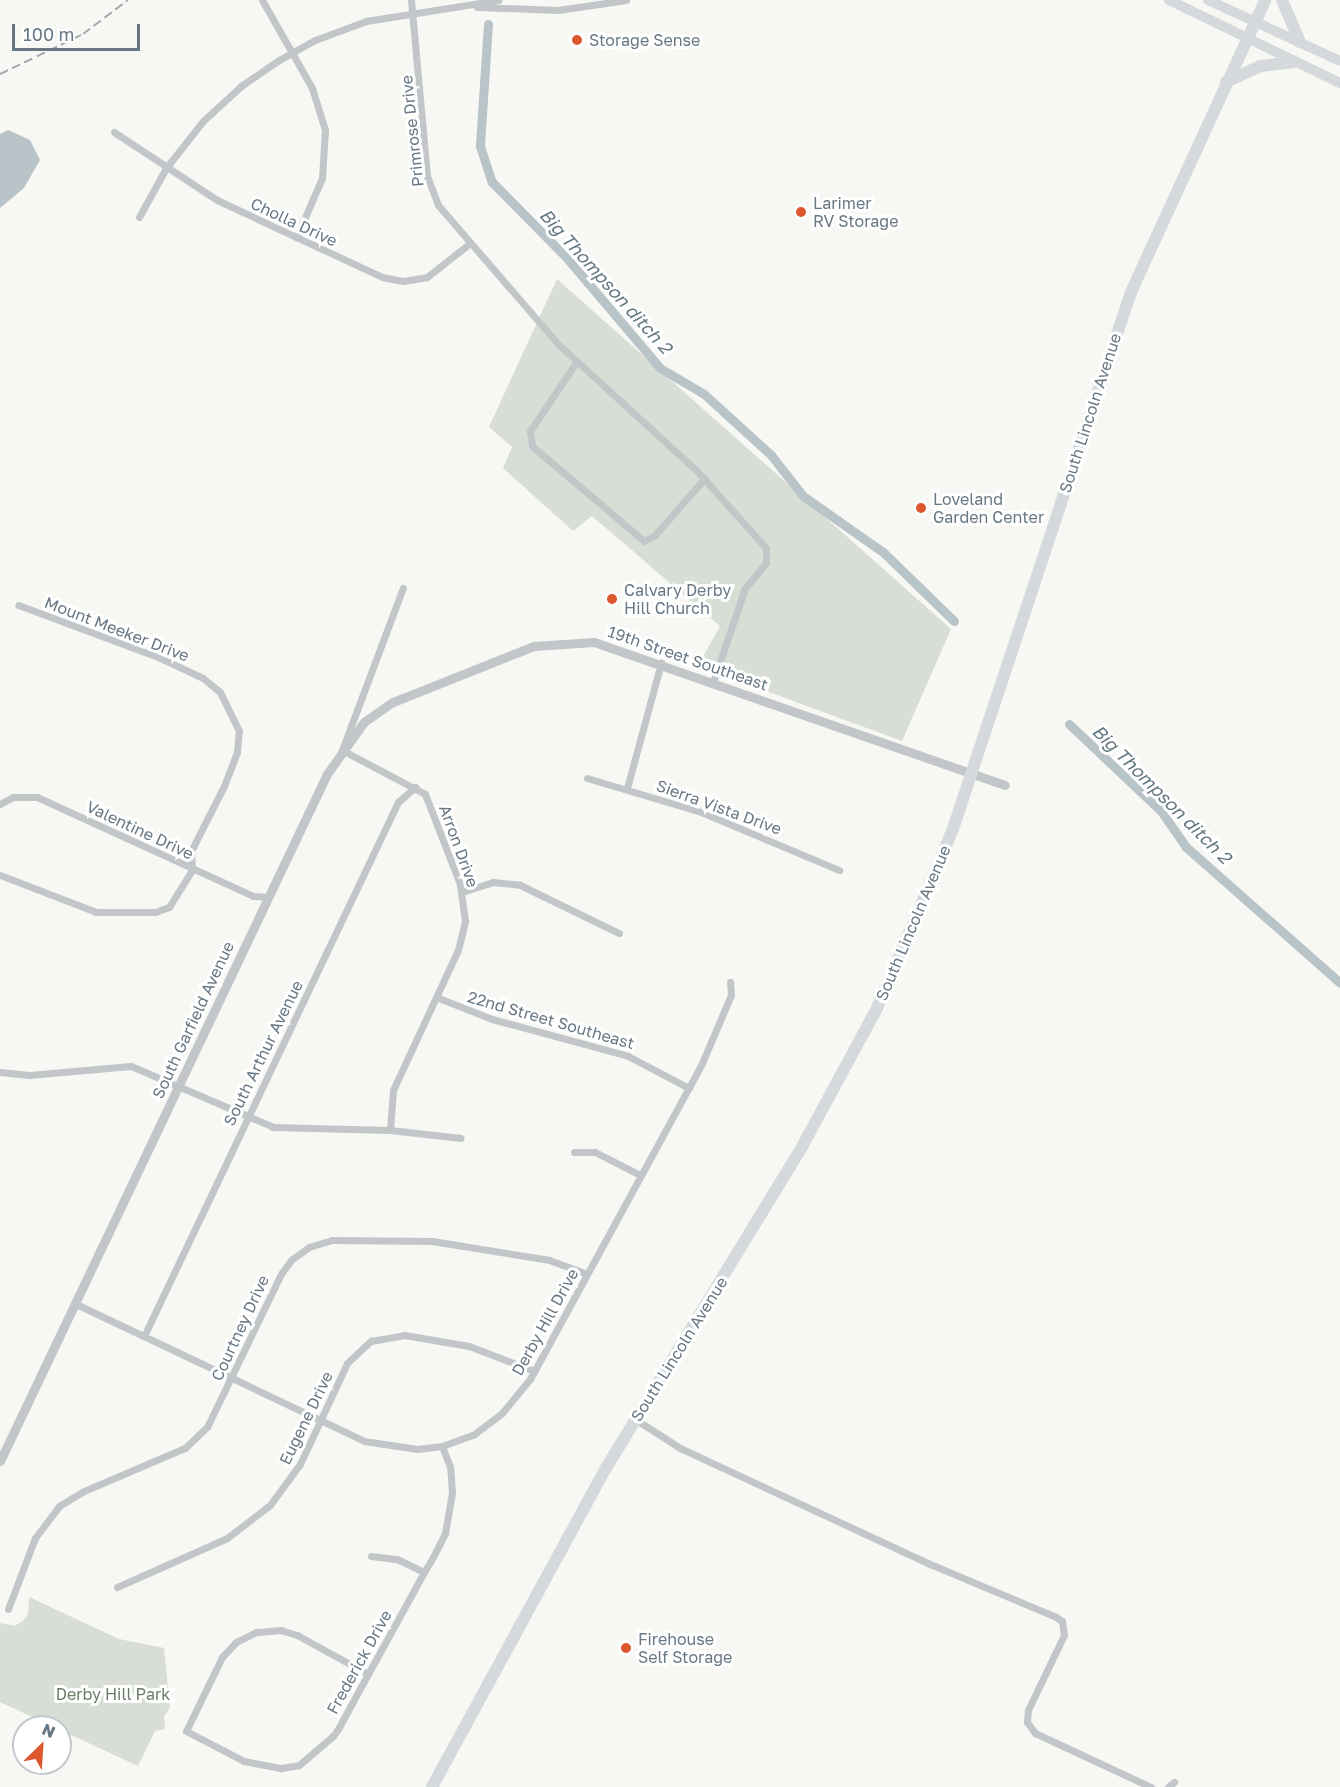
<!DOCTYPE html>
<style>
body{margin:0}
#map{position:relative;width:1340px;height:1787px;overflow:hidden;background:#f7f7f4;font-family:"Golos Text",sans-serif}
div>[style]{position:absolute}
.green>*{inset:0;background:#d8ded5}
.water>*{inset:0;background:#b9c4c8}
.canal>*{height:9px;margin:-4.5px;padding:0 4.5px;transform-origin:4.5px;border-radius:4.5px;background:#b9c4c8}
.minor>*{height:7px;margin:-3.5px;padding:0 3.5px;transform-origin:3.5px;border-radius:3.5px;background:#c2c6c9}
.tertiary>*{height:9px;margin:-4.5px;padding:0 4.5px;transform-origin:4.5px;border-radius:4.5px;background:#c2c6c9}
.secondary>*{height:10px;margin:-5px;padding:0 5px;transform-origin:5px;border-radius:5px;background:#d5d9dc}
.trunk>*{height:12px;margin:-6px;padding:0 6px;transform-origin:6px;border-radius:6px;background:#d5d9dc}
.rail>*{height:2px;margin-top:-1px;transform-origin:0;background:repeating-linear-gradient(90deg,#a3a9ae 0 9px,transparent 0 13.5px)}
.dots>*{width:16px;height:16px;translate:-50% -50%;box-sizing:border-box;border:3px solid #fff;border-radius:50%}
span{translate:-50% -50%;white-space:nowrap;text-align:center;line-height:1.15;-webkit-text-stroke:6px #fff;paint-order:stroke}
.poi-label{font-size:16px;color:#677784}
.left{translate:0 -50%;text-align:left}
.street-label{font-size:16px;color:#677784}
.park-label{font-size:16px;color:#6a7b66}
.water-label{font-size:18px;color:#637880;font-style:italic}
.north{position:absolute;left:12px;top:1715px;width:60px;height:60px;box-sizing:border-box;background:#fff;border:2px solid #c2c9ce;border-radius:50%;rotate:25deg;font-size:16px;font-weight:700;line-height:24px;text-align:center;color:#677784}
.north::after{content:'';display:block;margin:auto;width:21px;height:27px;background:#dc572e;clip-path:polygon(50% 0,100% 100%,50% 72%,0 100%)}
.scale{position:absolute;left:12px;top:24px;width:128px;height:27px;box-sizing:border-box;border:3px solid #677784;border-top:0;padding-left:8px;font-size:18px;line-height:21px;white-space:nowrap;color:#677784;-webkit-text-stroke:4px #fff;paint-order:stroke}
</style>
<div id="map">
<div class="green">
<i style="clip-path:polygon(557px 279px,951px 629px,902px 741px,698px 666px,720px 626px,592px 516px,573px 531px,503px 468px,512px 447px,489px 427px)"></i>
<i style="clip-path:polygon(29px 1597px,119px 1639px,164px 1648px,170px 1707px,164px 1717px,165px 1729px,155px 1731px,138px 1766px,0 1702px,0 1623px,14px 1626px,23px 1621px,28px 1614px)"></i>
</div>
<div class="water">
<i style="clip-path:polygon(8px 130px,30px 140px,40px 160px,24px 188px,0 208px,0 134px)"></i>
</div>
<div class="canal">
<i style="left:488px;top:24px;width:122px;rotate:93.8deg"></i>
<i style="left:480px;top:146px;width:38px;rotate:72deg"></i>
<i style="left:492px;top:182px;width:105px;rotate:45.4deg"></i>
<i style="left:566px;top:257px;width:145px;rotate:49.7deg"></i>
<i style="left:660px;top:368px;width:51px;rotate:30.6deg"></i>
<i style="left:704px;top:394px;width:91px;rotate:42.3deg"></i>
<i style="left:771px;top:455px;width:52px;rotate:52deg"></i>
<i style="left:803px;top:496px;width:98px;rotate:35deg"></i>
<i style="left:883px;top:552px;width:99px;rotate:44.2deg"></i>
<i style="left:1069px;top:724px;width:127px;rotate:43.4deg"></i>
<i style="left:1161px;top:811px;width:44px;rotate:55.2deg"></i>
<i style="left:1186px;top:847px;width:205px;rotate:41.4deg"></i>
</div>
<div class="minor">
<i style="left:262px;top:0;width:101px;rotate:60.4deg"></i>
<i style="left:312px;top:88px;width:44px;rotate:72.8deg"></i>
<i style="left:325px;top:130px;width:48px;rotate:93.6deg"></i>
<i style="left:322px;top:178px;width:65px;rotate:113.4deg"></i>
<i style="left:411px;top:0;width:177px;rotate:84.8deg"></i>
<i style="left:427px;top:176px;width:31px;rotate:69deg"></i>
<i style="left:438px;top:205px;width:184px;rotate:49.2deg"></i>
<i style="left:558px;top:344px;width:187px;rotate:42.4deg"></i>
<i style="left:696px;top:470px;width:105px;rotate:48.1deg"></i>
<i style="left:766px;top:548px;width:15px;rotate:90deg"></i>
<i style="left:766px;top:563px;width:33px;rotate:130deg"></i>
<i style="left:745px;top:588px;width:99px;rotate:108.8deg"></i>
<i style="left:477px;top:7px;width:81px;rotate:2.1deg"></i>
<i style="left:558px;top:10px;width:69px;rotate:-8.4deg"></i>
<i style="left:114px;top:132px;width:123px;rotate:33.4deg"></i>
<i style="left:217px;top:200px;width:182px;rotate:25deg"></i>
<i style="left:382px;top:277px;width:21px;rotate:11deg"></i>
<i style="left:403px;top:281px;width:24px;rotate:-9deg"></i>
<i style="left:427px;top:277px;width:55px;rotate:-38.3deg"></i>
<i style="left:139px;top:217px;width:56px;rotate:-61.1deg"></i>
<i style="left:166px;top:168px;width:60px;rotate:-51.8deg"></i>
<i style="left:203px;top:121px;width:52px;rotate:-42.6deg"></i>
<i style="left:241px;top:86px;width:46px;rotate:-34.4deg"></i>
<i style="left:279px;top:60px;width:41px;rotate:-29.1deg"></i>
<i style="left:315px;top:40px;width:54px;rotate:-20.4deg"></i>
<i style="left:366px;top:21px;width:134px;rotate:-9deg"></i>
<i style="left:577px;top:361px;width:84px;rotate:123.9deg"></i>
<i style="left:530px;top:431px;width:15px;rotate:82deg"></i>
<i style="left:532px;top:446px;width:147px;rotate:40.3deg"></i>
<i style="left:644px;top:541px;width:11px;rotate:-27deg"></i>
<i style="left:654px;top:536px;width:77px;rotate:-48.7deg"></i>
<i style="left:587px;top:778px;width:119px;rotate:16.6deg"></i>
<i style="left:701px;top:812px;width:150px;rotate:22.8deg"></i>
<i style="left:627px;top:788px;width:130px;rotate:-74.8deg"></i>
<i style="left:0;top:804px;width:15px;rotate:-28deg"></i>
<i style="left:13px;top:797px;width:24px"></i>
<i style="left:37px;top:797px;width:238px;rotate:24.6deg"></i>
<i style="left:253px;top:896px;width:16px;rotate:4deg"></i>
<i style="left:0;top:875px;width:103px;rotate:21.1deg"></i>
<i style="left:96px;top:912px;width:59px"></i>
<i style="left:155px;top:912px;width:15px;rotate:-20deg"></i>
<i style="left:169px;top:907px;width:44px;rotate:-58.1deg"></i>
<i style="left:192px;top:870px;width:19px;rotate:-93deg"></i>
<i style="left:191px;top:851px;width:73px;rotate:-63.1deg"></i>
<i style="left:224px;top:786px;width:36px;rotate:-69deg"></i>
<i style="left:237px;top:752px;width:21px;rotate:-85deg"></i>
<i style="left:239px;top:731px;width:43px;rotate:-116deg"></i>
<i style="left:220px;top:692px;width:22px;rotate:-141deg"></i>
<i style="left:203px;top:678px;width:50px;rotate:-155deg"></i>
<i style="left:158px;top:657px;width:149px;rotate:-159.6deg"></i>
<i style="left:462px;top:892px;width:33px;rotate:-18deg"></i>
<i style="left:493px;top:882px;width:27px;rotate:6deg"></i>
<i style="left:520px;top:885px;width:110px;rotate:25.9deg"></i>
<i style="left:436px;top:997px;width:60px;rotate:21.4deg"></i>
<i style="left:492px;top:1019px;width:141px;rotate:15.2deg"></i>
<i style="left:628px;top:1056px;width:69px;rotate:27.7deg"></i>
<i style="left:0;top:1072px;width:29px;rotate:6deg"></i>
<i style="left:29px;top:1075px;width:102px;rotate:-5deg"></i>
<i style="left:131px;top:1066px;width:155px;rotate:23.2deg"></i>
<i style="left:273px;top:1127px;width:117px;rotate:1.5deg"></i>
<i style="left:390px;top:1130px;width:71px;rotate:6.4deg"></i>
<i style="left:390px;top:1130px;width:40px;rotate:-85.7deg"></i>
<i style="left:393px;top:1090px;width:154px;rotate:-65.1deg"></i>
<i style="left:458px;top:950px;width:30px;rotate:-76deg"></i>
<i style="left:465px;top:921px;width:37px;rotate:-98deg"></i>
<i style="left:460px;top:884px;width:97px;rotate:-111.3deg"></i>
<i style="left:425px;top:794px;width:94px;rotate:-152.1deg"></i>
<i style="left:342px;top:750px;width:173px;rotate:-69.4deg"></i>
<i style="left:574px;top:1152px;width:21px"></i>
<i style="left:595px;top:1152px;width:51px;rotate:27.1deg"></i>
<i style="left:76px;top:1304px;width:319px;rotate:25.4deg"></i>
<i style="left:364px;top:1441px;width:54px;rotate:8.6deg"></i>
<i style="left:417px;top:1449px;width:25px;rotate:-7deg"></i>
<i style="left:442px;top:1446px;width:33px;rotate:-20deg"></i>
<i style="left:473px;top:1435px;width:36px;rotate:-37deg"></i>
<i style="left:502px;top:1413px;width:44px;rotate:-50.5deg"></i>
<i style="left:530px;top:1379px;width:360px;rotate:-61.4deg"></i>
<i style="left:702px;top:1063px;width:74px;rotate:-66.9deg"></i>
<i style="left:731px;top:995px;width:13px;rotate:-94deg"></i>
<i style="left:144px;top:1336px;width:591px;rotate:-64.56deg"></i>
<i style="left:398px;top:802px;width:23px;rotate:-41deg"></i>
<i style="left:635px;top:1419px;width:54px;rotate:32.8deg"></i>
<i style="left:680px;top:1448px;width:276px;rotate:24.9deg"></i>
<i style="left:930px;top:1564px;width:137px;rotate:22.8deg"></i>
<i style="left:1056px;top:1617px;width:7px;rotate:34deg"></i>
<i style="left:1062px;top:1621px;width:14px;rotate:82deg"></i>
<i style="left:1064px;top:1635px;width:83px;rotate:115.6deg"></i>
<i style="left:1028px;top:1710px;width:12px;rotate:95deg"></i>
<i style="left:1027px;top:1722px;width:14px;rotate:54deg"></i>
<i style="left:1035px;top:1733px;width:128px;rotate:25deg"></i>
<i style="left:371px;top:1556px;width:26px;rotate:7deg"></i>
<i style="left:397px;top:1559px;width:30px;rotate:26deg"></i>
<i style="left:117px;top:1587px;width:120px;rotate:-24deg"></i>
<i style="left:227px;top:1538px;width:54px;rotate:-37.5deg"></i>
<i style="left:270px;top:1505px;width:51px;rotate:-53.8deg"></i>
<i style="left:300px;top:1464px;width:111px;rotate:-65deg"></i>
<i style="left:347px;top:1363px;width:33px;rotate:-43deg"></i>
<i style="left:371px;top:1341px;width:34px;rotate:-10deg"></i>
<i style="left:404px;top:1335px;width:66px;rotate:9.6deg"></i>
<i style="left:469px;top:1346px;width:70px;rotate:21deg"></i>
<i style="left:8px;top:1609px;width:76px;rotate:-69.2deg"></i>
<i style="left:35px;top:1538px;width:40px;rotate:-53deg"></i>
<i style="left:59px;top:1506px;width:29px;rotate:-31deg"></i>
<i style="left:84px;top:1491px;width:110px;rotate:-23.1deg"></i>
<i style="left:185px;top:1448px;width:30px;rotate:-44deg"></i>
<i style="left:207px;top:1427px;width:170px;rotate:-64.2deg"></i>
<i style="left:281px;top:1274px;width:17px;rotate:-54deg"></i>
<i style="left:291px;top:1260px;width:22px;rotate:-36deg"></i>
<i style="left:309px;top:1247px;width:24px;rotate:-17deg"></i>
<i style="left:332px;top:1240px;width:100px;rotate:0.6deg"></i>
<i style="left:432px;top:1241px;width:119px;rotate:9.2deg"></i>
<i style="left:549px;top:1260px;width:40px;rotate:20.2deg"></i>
<i style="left:368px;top:1674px;width:81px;rotate:-151.2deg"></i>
<i style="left:297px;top:1635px;width:17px;rotate:-163deg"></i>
<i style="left:281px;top:1630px;width:25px;rotate:175deg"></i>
<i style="left:256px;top:1632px;width:22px;rotate:153deg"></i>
<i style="left:236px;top:1642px;width:21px;rotate:133deg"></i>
<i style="left:222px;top:1657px;width:82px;rotate:115.9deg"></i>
<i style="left:186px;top:1731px;width:65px;rotate:27.3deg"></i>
<i style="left:244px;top:1761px;width:38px;rotate:11deg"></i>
<i style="left:281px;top:1768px;width:18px;rotate:-9deg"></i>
<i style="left:299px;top:1765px;width:45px;rotate:-40.5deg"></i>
<i style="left:333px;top:1736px;width:9px;rotate:-54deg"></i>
<i style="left:338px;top:1729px;width:63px;rotate:-61.4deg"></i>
<i style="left:368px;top:1674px;width:116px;rotate:-61.2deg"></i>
<i style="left:424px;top:1572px;width:17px;rotate:-59deg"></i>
<i style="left:433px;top:1557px;width:27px;rotate:-63deg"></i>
<i style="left:445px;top:1533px;width:41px;rotate:-80.1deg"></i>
<i style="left:452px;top:1493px;width:26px;rotate:-94deg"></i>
<i style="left:450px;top:1467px;width:22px;rotate:-111deg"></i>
<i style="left:1168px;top:1787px;width:8px;rotate:-40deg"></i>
</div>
<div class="tertiary">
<i style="left:0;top:1461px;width:761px;rotate:-64.55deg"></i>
<i style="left:327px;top:774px;width:64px;rotate:-54.6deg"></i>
<i style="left:364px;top:722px;width:35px;rotate:-35deg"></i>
<i style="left:393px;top:702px;width:152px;rotate:-21.7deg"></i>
<i style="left:534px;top:646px;width:60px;rotate:-3.8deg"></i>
<i style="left:594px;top:642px;width:435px;rotate:19.2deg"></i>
</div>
<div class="secondary">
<i style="left:1169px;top:0;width:190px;rotate:25.9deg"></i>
<i style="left:1208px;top:0;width:145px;rotate:24.8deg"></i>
</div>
<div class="trunk">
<i style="left:1282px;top:0;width:46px;rotate:66.8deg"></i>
<i style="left:1226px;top:82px;width:38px;rotate:-25deg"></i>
<i style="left:1261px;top:66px;width:33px;rotate:-7deg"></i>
<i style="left:432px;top:1787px;width:363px;rotate:-61.4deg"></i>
<i style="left:606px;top:1468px;width:378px;rotate:-58.6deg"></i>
<i style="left:803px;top:1145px;width:156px;rotate:-61.6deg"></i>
<i style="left:877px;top:1008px;width:194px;rotate:-67deg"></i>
<i style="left:953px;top:829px;width:566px;rotate:-71.66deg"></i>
<i style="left:1131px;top:292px;width:321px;rotate:-65.3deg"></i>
</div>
<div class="rail">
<i style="left:0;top:74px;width:92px;rotate:-25.7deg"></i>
<i style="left:83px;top:34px;width:56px;rotate:-37.1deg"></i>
</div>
<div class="dots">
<i style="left:577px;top:40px;background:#dc572e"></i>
<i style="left:801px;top:212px;background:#dc572e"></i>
<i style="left:921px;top:508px;background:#dc572e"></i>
<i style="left:612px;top:599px;background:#dc572e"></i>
<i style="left:626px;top:1648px;background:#dc572e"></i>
</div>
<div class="poi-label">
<span class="left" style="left:589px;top:40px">Storage Sense</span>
<span class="left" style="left:813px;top:212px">Larimer<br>RV Storage</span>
<span class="left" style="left:933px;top:508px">Loveland<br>Garden Center</span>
<span class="left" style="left:624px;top:599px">Calvary Derby<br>Hill Church</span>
<span class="left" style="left:638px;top:1648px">Firehouse<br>Self Storage</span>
</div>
<div class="street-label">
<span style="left:412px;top:131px;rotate:-96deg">Primrose Drive</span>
<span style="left:294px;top:222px;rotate:25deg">Cholla Drive</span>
<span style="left:1090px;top:413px;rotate:-72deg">South Lincoln Avenue</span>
<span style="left:117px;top:629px;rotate:21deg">Mount Meeker Drive</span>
<span style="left:688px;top:658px;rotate:19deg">19th Street Southeast</span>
<span style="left:719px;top:807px;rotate:20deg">Sierra Vista Drive</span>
<span style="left:140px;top:830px;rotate:25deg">Valentine Drive</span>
<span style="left:459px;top:846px;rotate:70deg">Arron Drive</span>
<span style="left:913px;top:923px;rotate:-67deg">South Lincoln Avenue</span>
<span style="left:193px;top:1020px;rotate:-65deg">South Garfield Avenue</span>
<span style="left:551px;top:1020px;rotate:16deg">22nd Street Southeast</span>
<span style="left:263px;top:1053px;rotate:-64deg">South Arthur Avenue</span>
<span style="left:545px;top:1322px;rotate:-61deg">Derby Hill Drive</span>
<span style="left:240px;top:1328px;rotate:-65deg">Courtney Drive</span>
<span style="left:679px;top:1349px;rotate:-58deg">South Lincoln Avenue</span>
<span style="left:306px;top:1418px;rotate:-64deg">Eugene Drive</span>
<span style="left:359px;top:1662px;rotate:-61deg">Frederick Drive</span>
</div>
<div class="park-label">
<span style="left:113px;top:1694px">Derby Hill Park</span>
</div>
<div class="water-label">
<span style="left:606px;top:281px;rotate:48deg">Big Thompson ditch 2</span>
<span style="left:1162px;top:794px;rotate:45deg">Big Thompson ditch 2</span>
</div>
<div class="north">N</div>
<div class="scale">100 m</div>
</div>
